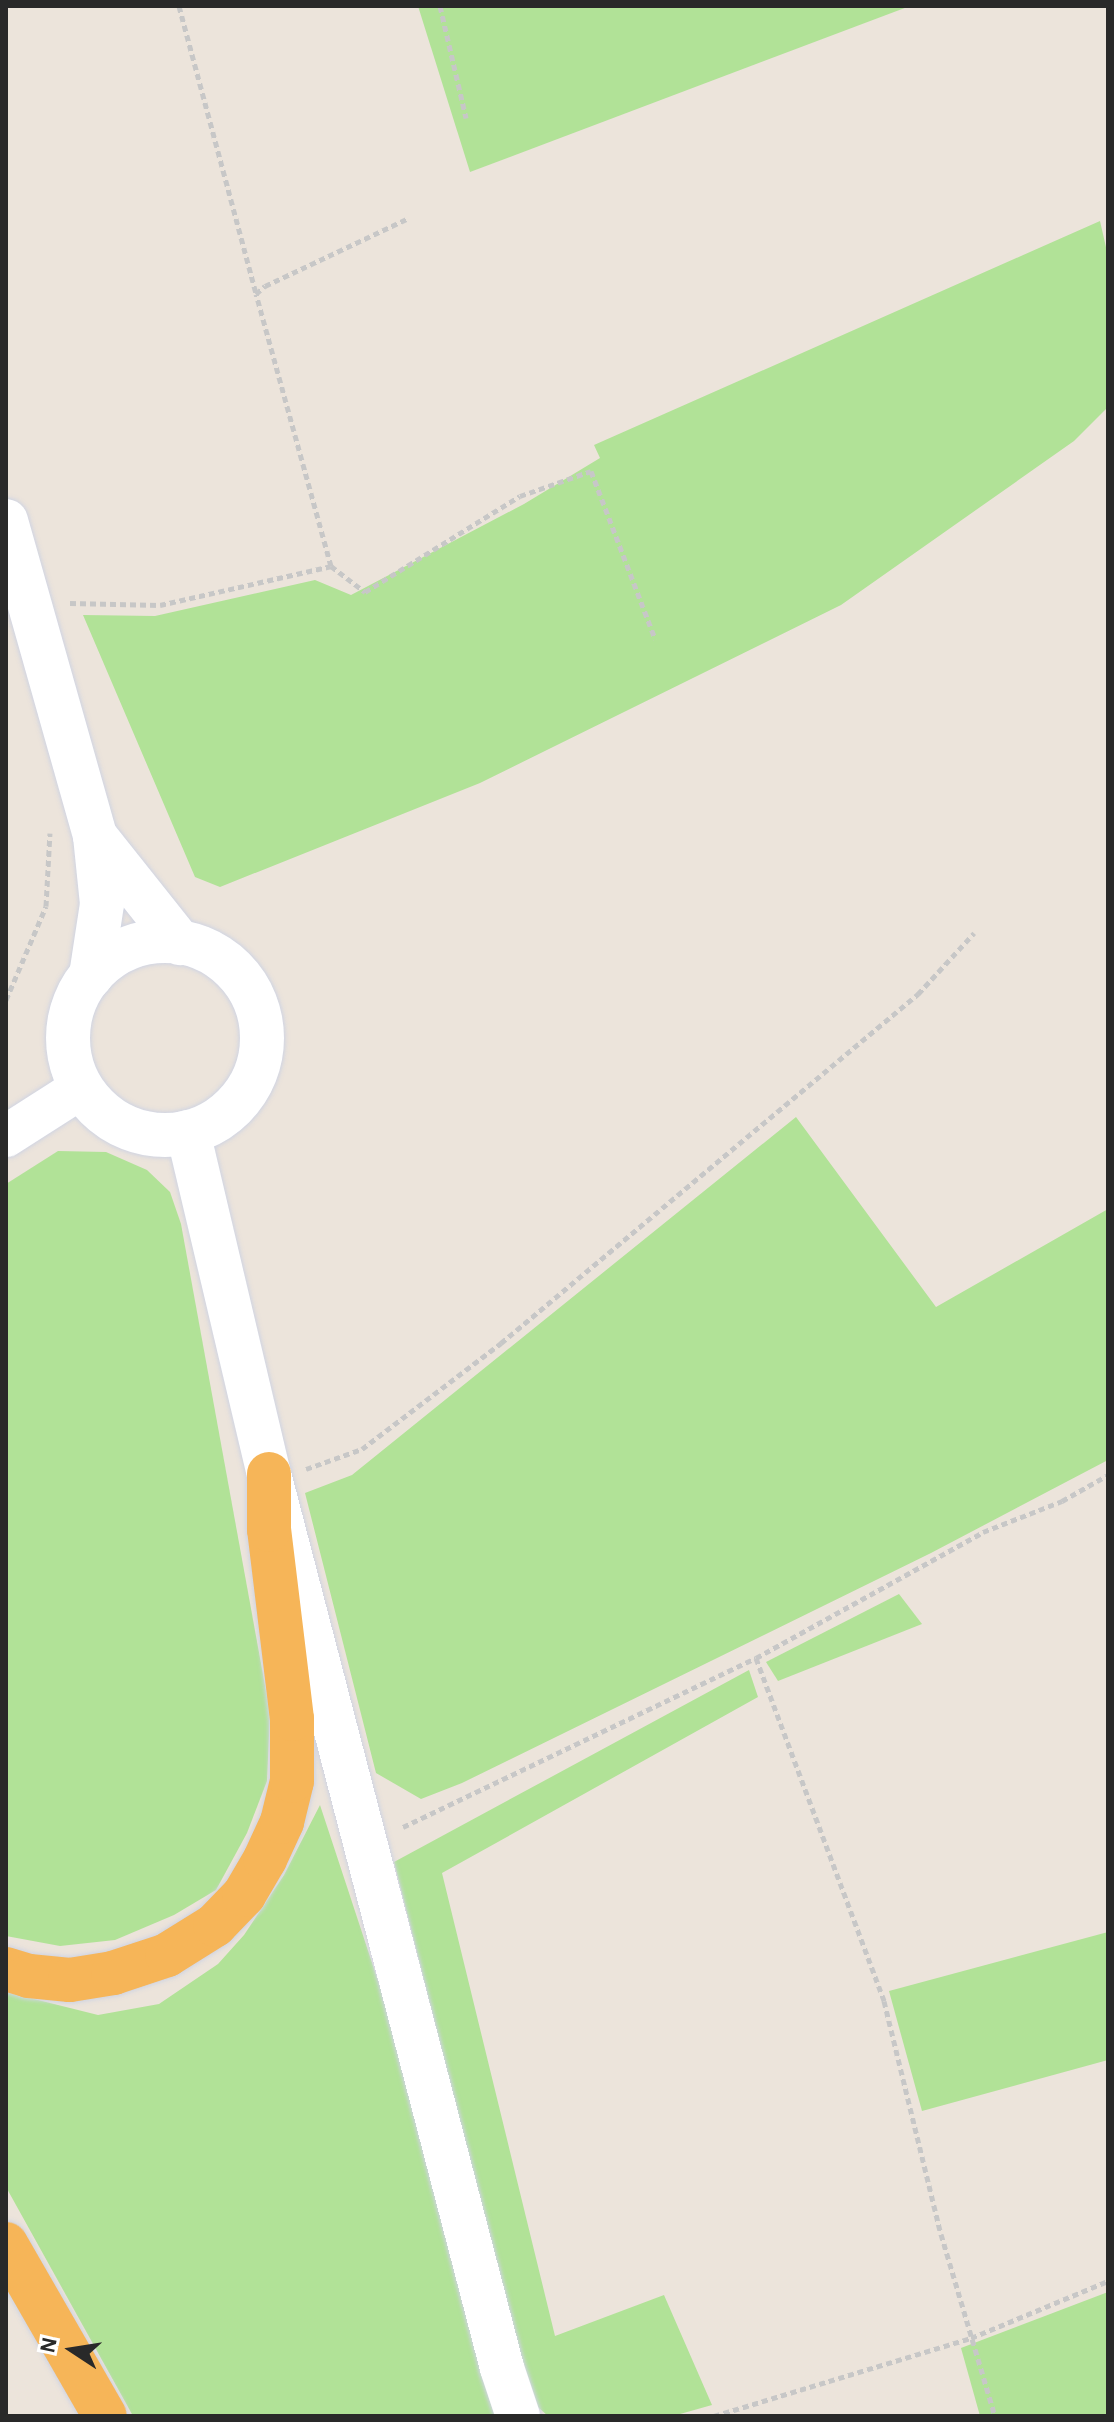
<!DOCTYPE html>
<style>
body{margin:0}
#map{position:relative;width:1114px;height:2422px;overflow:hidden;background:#ece4db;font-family:"Alegreya Sans",sans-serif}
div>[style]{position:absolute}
.green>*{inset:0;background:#b1e297}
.path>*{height:5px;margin-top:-2.5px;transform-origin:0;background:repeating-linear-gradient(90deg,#c7c7c7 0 6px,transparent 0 10px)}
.roads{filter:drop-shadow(0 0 2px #d0d4e2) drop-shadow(0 0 2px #d0d4e2)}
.minor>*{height:42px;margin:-21px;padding:0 21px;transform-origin:21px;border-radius:21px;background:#fff}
.tertiary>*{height:44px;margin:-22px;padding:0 22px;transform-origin:22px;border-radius:22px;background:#fff}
.tertiary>.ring{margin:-22px;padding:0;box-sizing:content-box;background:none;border:44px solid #fff;border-radius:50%}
.trunk>*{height:44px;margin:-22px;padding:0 22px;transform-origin:22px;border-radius:22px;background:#f6b558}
span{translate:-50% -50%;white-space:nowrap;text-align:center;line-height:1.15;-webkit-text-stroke:6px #fff;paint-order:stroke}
.frame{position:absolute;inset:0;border:8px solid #292929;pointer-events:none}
.north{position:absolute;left:32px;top:2310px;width:80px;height:80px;-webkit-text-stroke:6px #fff;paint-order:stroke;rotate:282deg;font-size:22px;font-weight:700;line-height:32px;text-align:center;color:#292929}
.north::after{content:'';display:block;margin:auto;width:28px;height:36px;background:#292929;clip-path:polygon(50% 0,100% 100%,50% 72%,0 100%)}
</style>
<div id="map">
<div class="green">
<i style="clip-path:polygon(418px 6px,910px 6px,470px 172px)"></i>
<i style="clip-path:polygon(1100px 221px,1108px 256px,1108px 407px,1074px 441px,841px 605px,480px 783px,220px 887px,195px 877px,83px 615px,155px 616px,315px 580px,351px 595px,524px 504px,600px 458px,594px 445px)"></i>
<i style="clip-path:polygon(796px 1117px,936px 1307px,1108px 1209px,1108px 1460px,931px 1553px,462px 1783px,421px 1799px,376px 1773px,305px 1493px,352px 1475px)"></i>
<i style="clip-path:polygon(58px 1151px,106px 1152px,147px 1170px,170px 1192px,181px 1224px,270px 1713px,267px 1781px,247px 1833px,216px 1890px,174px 1915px,115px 1940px,60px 1946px,6px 1936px,6px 1184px)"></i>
<i style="clip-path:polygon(899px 1594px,922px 1624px,778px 1681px,766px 1662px)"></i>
<i style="clip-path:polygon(749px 1670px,758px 1697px,442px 1873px,555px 2336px,664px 2295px,712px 2405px,673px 2416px,548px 2416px,531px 2401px,394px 1862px)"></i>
<i style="clip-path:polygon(320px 1805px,383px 1996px,498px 2416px,133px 2416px,6px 2187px,6px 1992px,98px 2015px,159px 2004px,218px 1964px,244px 1935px,284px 1875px)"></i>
<i style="clip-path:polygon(1108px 1932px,1108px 2060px,922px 2111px,889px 1991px)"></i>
<i style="clip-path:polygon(1108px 2292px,1108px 2416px,980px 2416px,961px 2348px)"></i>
</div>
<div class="path">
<i style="left:179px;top:6px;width:298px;rotate:75deg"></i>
<i style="left:440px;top:6px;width:115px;rotate:76.9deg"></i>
<i style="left:331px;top:566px;width:43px;rotate:37.4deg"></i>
<i style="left:365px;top:592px;width:182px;rotate:-31.8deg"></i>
<i style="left:520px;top:496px;width:75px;rotate:-19.4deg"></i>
<i style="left:591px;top:471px;width:180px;rotate:69.1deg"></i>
<i style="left:70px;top:603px;width:90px;rotate:1.3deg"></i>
<i style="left:160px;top:605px;width:175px;rotate:-12.8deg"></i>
<i style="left:331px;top:566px;width:282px;rotate:-105.4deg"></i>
<i style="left:256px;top:294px;width:12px;rotate:-42deg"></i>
<i style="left:265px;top:286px;width:159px;rotate:-25.3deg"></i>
<i style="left:6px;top:1000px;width:102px;rotate:-66.9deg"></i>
<i style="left:46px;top:906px;width:73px;rotate:-86.9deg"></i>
<i style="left:306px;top:1469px;width:59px;rotate:-19.7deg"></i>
<i style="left:362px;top:1449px;width:175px;rotate:-37.3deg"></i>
<i style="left:501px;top:1343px;width:544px;rotate:-39.93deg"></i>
<i style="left:918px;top:994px;width:83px;rotate:-47.4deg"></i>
<i style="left:756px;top:1658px;width:366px;rotate:69.5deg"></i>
<i style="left:884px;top:2001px;width:240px;rotate:76.3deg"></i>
<i style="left:941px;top:2234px;width:190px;rotate:73.5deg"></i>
<i style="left:403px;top:1827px;width:391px;rotate:-25.6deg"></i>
<i style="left:756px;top:1658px;width:260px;rotate:-29deg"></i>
<i style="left:983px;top:1532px;width:85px;rotate:-21.4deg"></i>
<i style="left:1062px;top:1501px;width:53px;rotate:-29.5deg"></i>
<i style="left:714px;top:2416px;width:269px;rotate:-16.9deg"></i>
<i style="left:971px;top:2338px;width:148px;rotate:-22.6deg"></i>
</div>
<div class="roads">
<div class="minor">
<i style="left:6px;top:1136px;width:89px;rotate:-32.6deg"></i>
</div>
<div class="tertiary">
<i style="left:6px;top:521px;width:327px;rotate:74.2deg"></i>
<i style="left:95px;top:836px;width:68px;rotate:84.1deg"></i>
<i style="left:102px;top:904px;width:73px;rotate:98.7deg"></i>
<i style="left:95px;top:836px;width:137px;rotate:51.5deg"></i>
<i class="ring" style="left:68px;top:941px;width:150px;height:150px"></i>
<i style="left:188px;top:1132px;width:351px;rotate:76.7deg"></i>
<i style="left:269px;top:1474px;width:924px;rotate:75.39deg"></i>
<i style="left:502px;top:2368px;width:51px;rotate:71.6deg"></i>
</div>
<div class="trunk">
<i style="left:6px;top:1969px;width:24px;rotate:17deg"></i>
<i style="left:29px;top:1976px;width:41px;rotate:5.6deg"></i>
<i style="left:70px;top:1980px;width:44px;rotate:-9.2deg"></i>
<i style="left:113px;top:1973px;width:57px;rotate:-18.4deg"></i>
<i style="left:167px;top:1955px;width:57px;rotate:-32deg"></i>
<i style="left:215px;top:1925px;width:42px;rotate:-46deg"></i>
<i style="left:244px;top:1895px;width:42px;rotate:-59.7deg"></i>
<i style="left:265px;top:1859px;width:41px;rotate:-65.3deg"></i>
<i style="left:282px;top:1822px;width:42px;rotate:-76.3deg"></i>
<i style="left:292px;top:1781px;width:62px;rotate:-90deg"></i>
<i style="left:292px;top:1719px;width:190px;rotate:-96.9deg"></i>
<i style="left:269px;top:1530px;width:56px;rotate:-90deg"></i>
<i style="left:6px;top:2244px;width:198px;rotate:60.1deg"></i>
</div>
</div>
<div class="frame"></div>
<div class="north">N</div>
</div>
